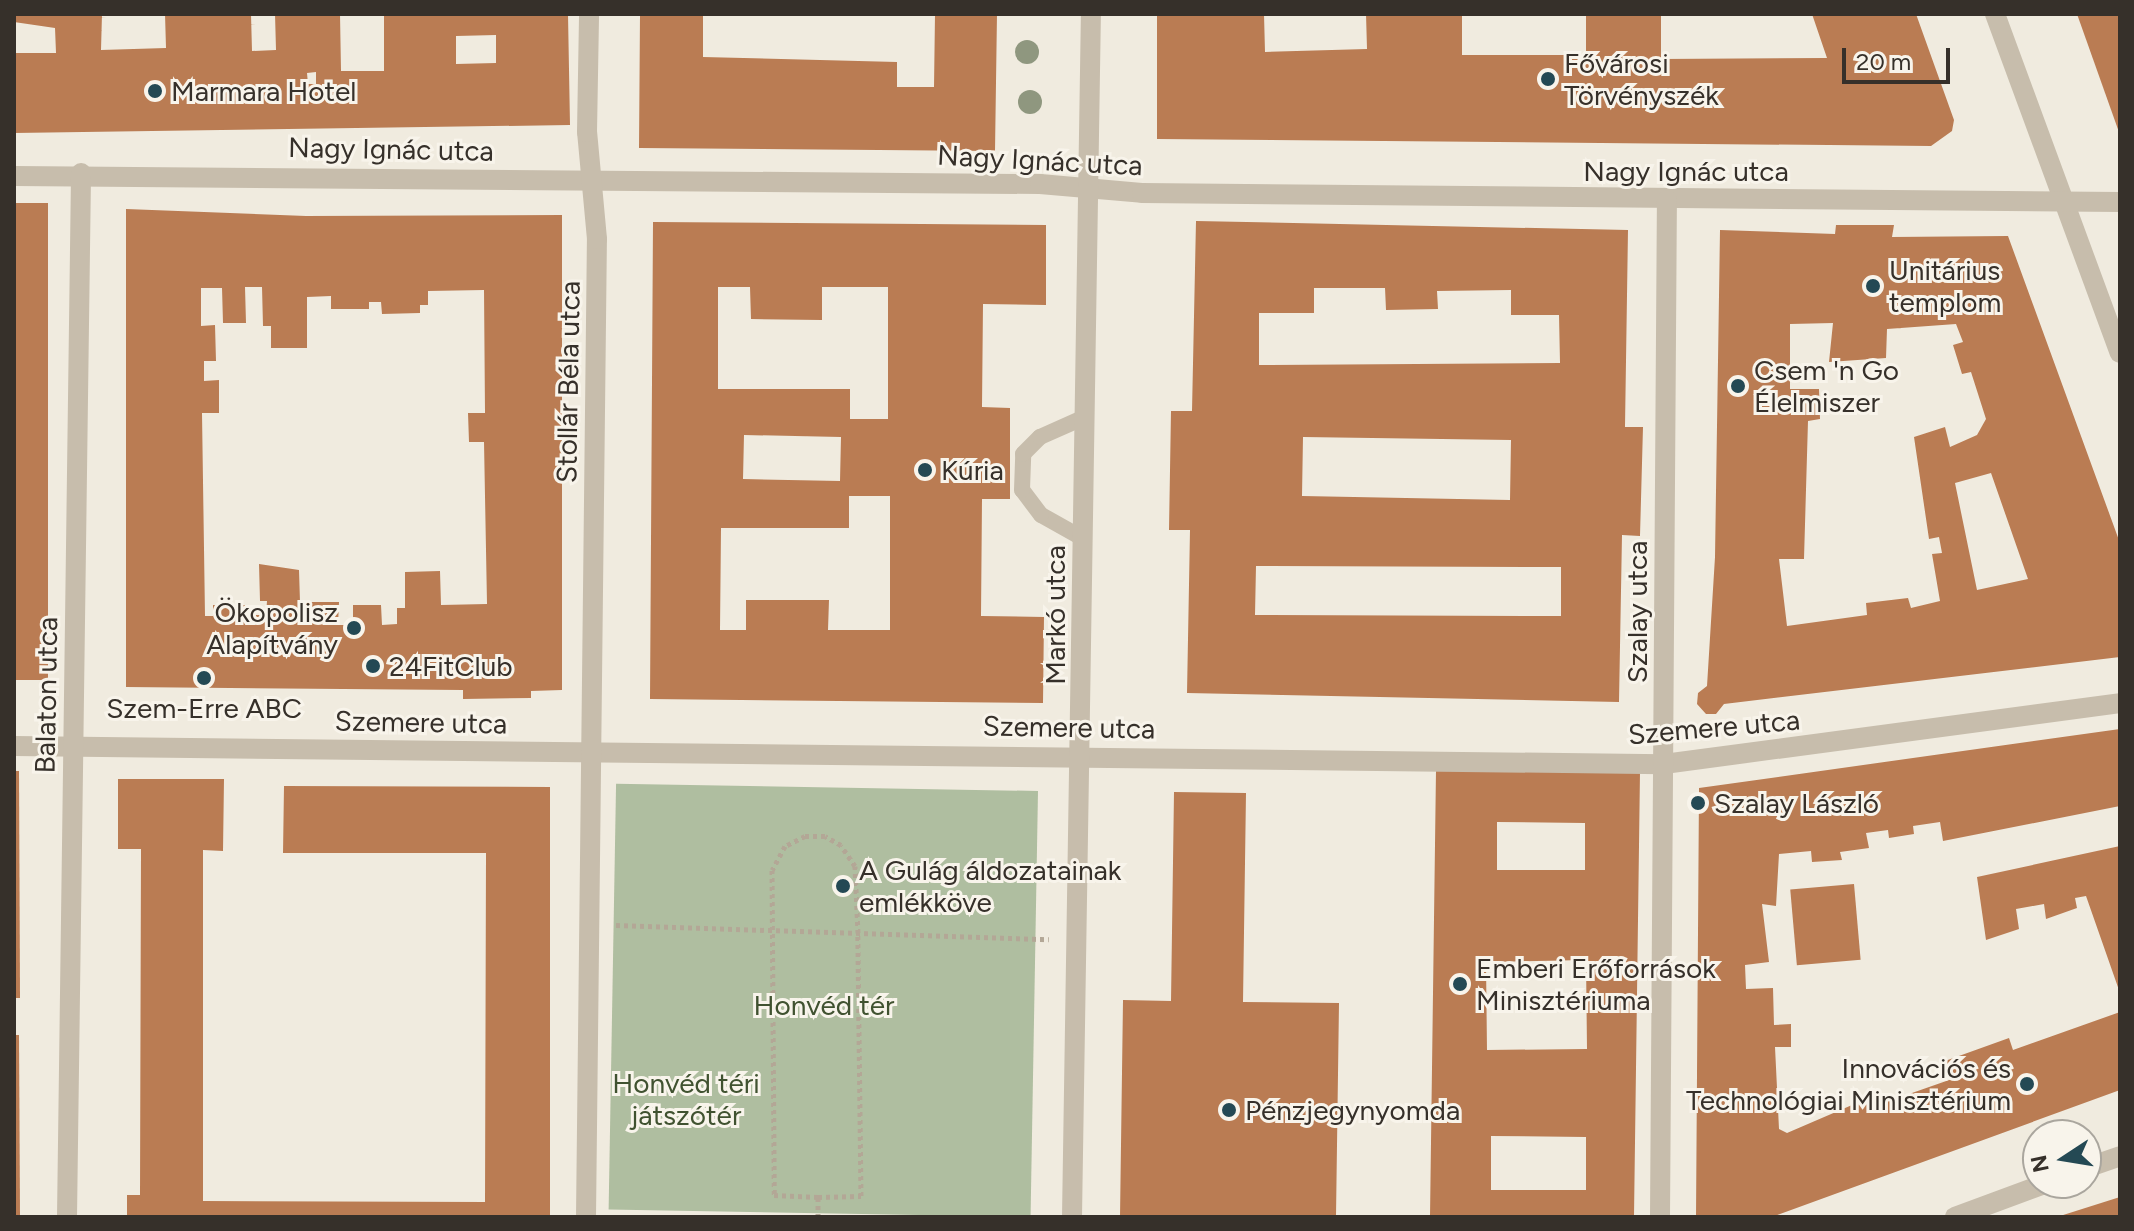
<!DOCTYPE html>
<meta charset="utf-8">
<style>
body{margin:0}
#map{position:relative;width:2134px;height:1231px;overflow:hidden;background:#f0ebdf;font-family:Figtree,sans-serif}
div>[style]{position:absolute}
.green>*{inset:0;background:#afbea0;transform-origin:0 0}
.building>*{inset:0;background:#ba7c53;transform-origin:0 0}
.path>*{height:5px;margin-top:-2.5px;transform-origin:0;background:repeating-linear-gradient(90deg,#b3a796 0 4px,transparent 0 8px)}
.service>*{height:16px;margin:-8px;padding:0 8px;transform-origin:8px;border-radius:8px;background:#c7bdac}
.minor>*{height:20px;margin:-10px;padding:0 10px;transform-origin:10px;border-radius:10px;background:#c7bdac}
.trees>*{width:24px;height:24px;margin:-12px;border-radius:50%;background:#8f977f}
.dots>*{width:22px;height:22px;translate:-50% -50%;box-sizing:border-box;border:4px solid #f8f4eb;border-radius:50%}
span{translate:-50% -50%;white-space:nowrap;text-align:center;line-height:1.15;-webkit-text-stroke:6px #f8f4eb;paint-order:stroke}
.poi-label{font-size:28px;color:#36302a}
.left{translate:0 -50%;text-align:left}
.right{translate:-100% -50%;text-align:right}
.street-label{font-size:28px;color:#36302a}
.park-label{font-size:28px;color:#405230}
.frame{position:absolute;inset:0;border:16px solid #36302a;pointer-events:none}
.north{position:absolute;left:2022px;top:1119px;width:80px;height:80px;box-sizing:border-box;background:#f8f4eb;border:2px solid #aaa69e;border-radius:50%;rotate:258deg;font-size:22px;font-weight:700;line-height:32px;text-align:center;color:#36302a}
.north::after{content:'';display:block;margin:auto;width:28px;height:36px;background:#244954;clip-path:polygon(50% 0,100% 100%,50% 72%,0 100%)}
.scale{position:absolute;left:1842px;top:48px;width:108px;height:36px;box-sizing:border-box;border:4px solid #36302a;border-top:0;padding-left:10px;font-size:24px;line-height:28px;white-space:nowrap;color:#36302a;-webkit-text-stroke:6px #f8f4eb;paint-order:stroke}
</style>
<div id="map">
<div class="green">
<i style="left:1038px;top:791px;width:426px;height:422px;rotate:91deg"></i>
</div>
<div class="building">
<i style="clip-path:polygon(evenodd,14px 14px,102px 14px,101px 50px,166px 48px,165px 14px,251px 14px,252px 51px,276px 50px,275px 14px,340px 14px,341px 71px,384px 71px,384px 14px,568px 14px,570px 125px,14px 133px,14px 53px,56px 53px,55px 28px,14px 22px,14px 14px,496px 35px,496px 63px,456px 64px,456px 36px,496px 35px,14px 14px,316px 72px,316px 84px,308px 84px,307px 73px,316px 72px)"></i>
<i style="clip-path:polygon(640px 14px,703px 14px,703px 57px,897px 62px,897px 87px,934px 87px,935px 14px,997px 14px,995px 151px,639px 148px)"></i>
<i style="clip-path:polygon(1157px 14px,1264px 14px,1265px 52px,1367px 49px,1366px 14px,1462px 14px,1462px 55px,1586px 55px,1586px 14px,1661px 14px,1661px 59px,1827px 58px,1812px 14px,1916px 14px,1954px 120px,1952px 131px,1931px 146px,1157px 139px)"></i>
<i style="clip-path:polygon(2077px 14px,2120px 14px,2120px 135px)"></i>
<i style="left:14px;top:203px;width:34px;height:477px"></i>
<i style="clip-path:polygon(evenodd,126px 209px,306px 216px,562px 215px,562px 690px,531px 691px,531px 698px,463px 699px,463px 690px,126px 687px,126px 209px,245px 287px,262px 287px,263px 326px,271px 326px,271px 348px,307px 348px,307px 297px,331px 296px,331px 309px,369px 309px,369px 302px,381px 302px,382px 314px,420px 313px,420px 305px,428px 305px,428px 291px,484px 290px,485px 413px,468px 413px,469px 442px,484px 442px,487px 604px,441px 605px,440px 571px,405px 572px,405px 608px,397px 608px,397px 624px,382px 625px,381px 605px,353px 605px,353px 625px,338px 625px,339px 602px,300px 602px,299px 570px,259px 564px,260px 601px,267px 601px,266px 615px,246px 615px,246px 605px,213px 605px,213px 616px,205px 616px,202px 413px,219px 413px,219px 380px,204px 381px,204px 361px,216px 361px,215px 325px,201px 326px,201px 288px,222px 288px,223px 323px,246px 323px,245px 287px)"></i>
<i style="clip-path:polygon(evenodd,1196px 221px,1628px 230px,1625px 427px,1643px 427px,1640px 536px,1622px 535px,1619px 702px,1187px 693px,1190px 530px,1169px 530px,1171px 411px,1192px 411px,1196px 221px,1314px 288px,1385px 288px,1386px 310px,1438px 309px,1437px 291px,1511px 290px,1511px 315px,1559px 315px,1560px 363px,1259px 365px,1259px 313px,1314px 313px,1314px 288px,1196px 221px,1303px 437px,1511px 440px,1510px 500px,1302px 496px,1303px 437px,1196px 221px,1256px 566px,1561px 567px,1561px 616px,1255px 615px,1256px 566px)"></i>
<i style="clip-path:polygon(evenodd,653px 222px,1046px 225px,1046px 305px,983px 304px,982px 407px,1010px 408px,1010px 499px,982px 499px,981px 616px,1044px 617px,1043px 703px,650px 699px,653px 222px,718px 287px,750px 287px,751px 319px,822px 320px,822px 287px,888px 287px,888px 419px,850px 419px,850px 389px,718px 389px,718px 287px,653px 222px,744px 435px,841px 437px,840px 481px,743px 479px,744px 435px,653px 222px,849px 496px,890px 496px,890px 630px,828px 630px,829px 600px,746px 600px,746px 630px,720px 630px,721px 528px,849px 528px,849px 496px)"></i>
<i style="clip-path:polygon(evenodd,1836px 225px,1894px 225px,1892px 237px,2008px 236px,2120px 543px,2120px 657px,1724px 704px,1716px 714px,1706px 714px,1697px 704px,1698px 693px,1707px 686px,1715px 557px,1720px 230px,1835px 234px,1836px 225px,1833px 323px,1829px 362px,1886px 358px,1887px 329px,1956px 324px,1963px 342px,1953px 345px,1962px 374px,1971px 372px,1986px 419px,1977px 435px,1950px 447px,1945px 427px,1914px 437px,1929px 539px,1939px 537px,1942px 553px,1932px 554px,1940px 601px,1911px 608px,1908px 598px,1866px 603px,1867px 615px,1787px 626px,1779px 559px,1804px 559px,1808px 421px,1820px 419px,1819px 389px,1790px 389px,1790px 324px,1833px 323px,1836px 225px,1991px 473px,2028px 579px,1977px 590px,1955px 483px,1991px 473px)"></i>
<i style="clip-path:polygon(2120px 729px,2120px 806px,1943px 841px,1940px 822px,1913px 826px,1914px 834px,1889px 838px,1888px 830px,1866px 833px,1869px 848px,1840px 852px,1842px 860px,1812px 862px,1811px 851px,1779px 854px,1776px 906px,1762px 904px,1769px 962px,1745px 965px,1746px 989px,1773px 988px,1774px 1025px,1791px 1024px,1791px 1047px,1775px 1047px,1779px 1129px,1787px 1133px,1866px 1099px,1869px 1108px,1952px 1079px,1945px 1061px,2009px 1038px,2013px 1050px,2120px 1012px,2120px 1090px,1772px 1217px,1696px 1217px,1699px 788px)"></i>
<i style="clip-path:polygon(evenodd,1436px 770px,1640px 772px,1634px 1217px,1430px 1217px,1436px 770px,1497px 822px,1585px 823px,1585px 870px,1497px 870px,1497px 822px,1436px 770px,1586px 960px,1587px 1049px,1487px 1050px,1486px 962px,1586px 960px,1436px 770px,1491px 1136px,1586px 1137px,1586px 1190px,1491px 1190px,1491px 1136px)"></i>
<i style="clip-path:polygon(14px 771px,19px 771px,20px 998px,14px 998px)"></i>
<i style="clip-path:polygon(118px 779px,224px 779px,223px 851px,203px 850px,203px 1201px,485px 1202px,486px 853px,283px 853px,284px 786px,550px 787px,550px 1217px,127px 1217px,127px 1195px,140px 1195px,141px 849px,118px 849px)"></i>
<i style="clip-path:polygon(1174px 792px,1246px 793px,1243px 1002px,1339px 1003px,1336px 1217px,1120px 1217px,1123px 1000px,1171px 1001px)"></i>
<i style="clip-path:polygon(2120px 846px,2120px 993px,2086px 896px,2075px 898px,2077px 908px,2046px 919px,2044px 904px,2016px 909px,2019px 929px,1986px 940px,1977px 877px)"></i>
<i style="left:1854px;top:884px;width:76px;height:64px;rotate:85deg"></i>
<i style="clip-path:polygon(14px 1035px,19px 1035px,20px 1217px,14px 1217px)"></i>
<i style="clip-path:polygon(2120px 1197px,2120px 1217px,2060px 1217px,2060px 1216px)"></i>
</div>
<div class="path">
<i style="left:616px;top:925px;width:433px;rotate:1.9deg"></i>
<i style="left:818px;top:1217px;width:20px;rotate:-90deg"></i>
<i style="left:818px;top:1197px;width:43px;rotate:-1.3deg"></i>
<i style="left:861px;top:1196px;width:263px;rotate:-90.7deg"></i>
<i style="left:858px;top:933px;width:67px;rotate:-92.6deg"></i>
<i style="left:855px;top:866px;width:25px;rotate:-124deg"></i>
<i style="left:841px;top:845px;width:18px;rotate:-151deg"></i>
<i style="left:825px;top:836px;width:20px;rotate:180deg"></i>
<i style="left:805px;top:836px;width:22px;rotate:153deg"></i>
<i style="left:785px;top:846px;width:27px;rotate:118deg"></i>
<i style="left:772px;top:870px;width:325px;rotate:89.6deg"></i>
<i style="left:774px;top:1195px;width:44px;rotate:2.6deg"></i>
</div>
<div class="service">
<i style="left:1084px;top:539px;width:49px;rotate:-150.8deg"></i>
<i style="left:1041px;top:515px;width:31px;rotate:-127deg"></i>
<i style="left:1022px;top:490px;width:36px;rotate:-88deg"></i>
<i style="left:1023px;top:454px;width:24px;rotate:-45deg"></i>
<i style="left:1040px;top:437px;width:49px;rotate:-24deg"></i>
</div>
<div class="minor">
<i style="left:1995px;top:14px;width:361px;rotate:69.8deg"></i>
<i style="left:14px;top:176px;width:1026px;rotate:0.45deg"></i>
<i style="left:1040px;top:184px;width:102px;rotate:5deg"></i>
<i style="left:1142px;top:193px;width:978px;rotate:0.53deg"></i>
<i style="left:14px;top:746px;width:1650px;rotate:0.63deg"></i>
<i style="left:1664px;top:764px;width:460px;rotate:-7.6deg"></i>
<i style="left:2086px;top:1168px;width:36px;rotate:-19deg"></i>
<i style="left:67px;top:1217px;width:1044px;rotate:-89.23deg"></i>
<i style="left:586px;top:1217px;width:978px;rotate:-89.36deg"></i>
<i style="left:597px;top:239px;width:107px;rotate:-95.3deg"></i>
<i style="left:587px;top:132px;width:118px;rotate:-89deg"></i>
<i style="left:1072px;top:1217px;width:1203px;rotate:-89.1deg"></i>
<i style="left:1660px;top:1217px;width:1017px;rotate:-89.61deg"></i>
<i style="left:1955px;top:1217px;width:98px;rotate:-20.3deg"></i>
</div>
<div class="trees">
<i style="left:1027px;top:52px"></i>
<i style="left:1030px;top:102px"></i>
</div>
<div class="dots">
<i style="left:1548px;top:79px;background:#244954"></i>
<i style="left:155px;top:91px;background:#244954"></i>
<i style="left:1873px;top:286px;background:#244954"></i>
<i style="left:1738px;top:386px;background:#244954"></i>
<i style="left:925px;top:470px;background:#244954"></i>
<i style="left:354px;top:628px;background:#244954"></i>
<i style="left:373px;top:666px;background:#244954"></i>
<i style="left:204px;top:678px;background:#244954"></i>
<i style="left:1698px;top:803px;background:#244954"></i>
<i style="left:843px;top:886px;background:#244954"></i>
<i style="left:1460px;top:984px;background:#244954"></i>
<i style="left:2027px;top:1084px;background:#244954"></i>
<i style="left:1229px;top:1110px;background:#244954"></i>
</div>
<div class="poi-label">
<span class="left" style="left:1564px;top:79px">Fővárosi<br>Törvényszék</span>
<span class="left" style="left:171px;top:91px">Marmara Hotel</span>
<span class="left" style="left:1889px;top:286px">Unitárius<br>templom</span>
<span class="left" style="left:1754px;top:386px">Csem 'n Go<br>Élelmiszer</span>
<span class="left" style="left:941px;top:470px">Kúria</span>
<span class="right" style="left:338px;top:628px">Ökopolisz<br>Alapítvány</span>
<span class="left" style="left:389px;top:666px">24FitClub</span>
<span style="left:204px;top:708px">Szem-Erre ABC</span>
<span class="left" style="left:1714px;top:803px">Szalay László</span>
<span class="left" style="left:859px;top:886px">A Gulág áldozatainak<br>emlékköve</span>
<span class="left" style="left:1476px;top:984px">Emberi Erőforrások<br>Minisztériuma</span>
<span class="right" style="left:2011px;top:1084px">Innovációs és<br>Technológiai Minisztérium</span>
<span class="left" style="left:1245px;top:1110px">Pénzjegynyomda</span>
</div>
<div class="street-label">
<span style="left:391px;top:149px;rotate:1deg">Nagy Ignác utca</span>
<span style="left:1040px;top:160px;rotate:3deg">Nagy Ignác utca</span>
<span style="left:1686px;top:171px">Nagy Ignác utca</span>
<span style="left:568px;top:382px;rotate:-89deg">Stollár Béla utca</span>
<span style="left:1637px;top:612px;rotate:-90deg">Szalay utca</span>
<span style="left:1055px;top:615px;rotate:-90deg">Markó utca</span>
<span style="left:46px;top:695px;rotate:-89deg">Balaton utca</span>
<span style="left:421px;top:722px;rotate:1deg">Szemere utca</span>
<span style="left:1069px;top:727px;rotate:1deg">Szemere utca</span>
<span style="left:1714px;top:727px;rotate:-5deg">Szemere utca</span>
</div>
<div class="park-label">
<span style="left:824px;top:1005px">Honvéd tér</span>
<span style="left:686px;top:1099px">Honvéd téri<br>játszótér</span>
</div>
<div class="frame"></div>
<div class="north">N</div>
<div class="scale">20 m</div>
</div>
